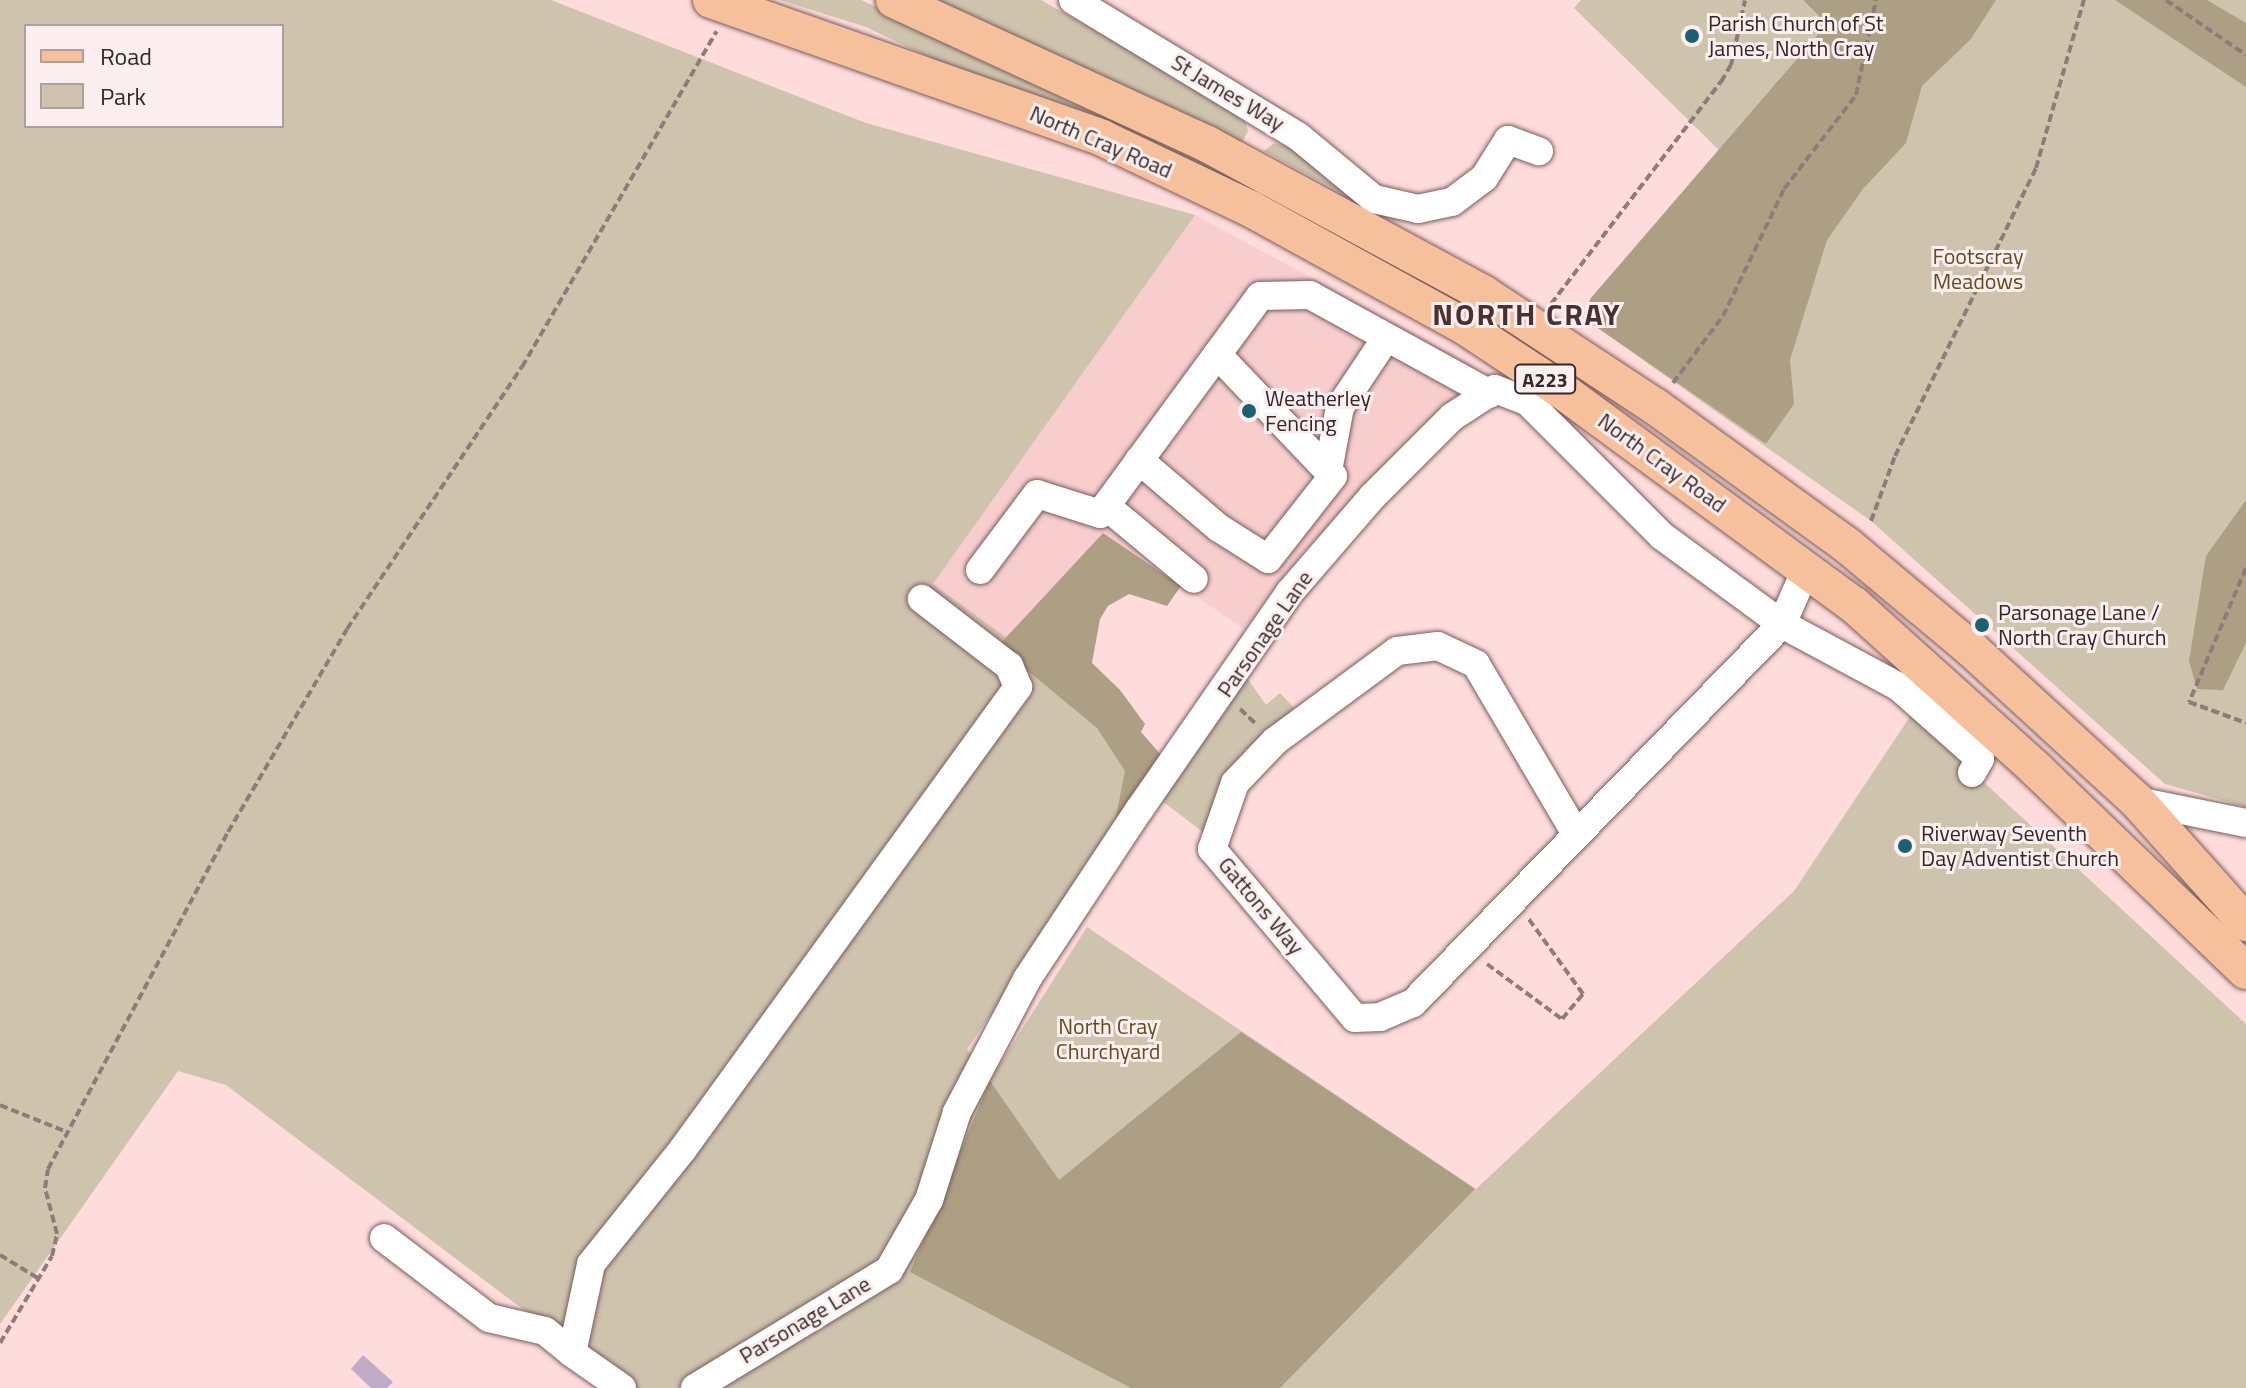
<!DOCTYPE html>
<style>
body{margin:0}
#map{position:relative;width:2246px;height:1388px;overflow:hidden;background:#fedcdb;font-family:"Titillium Web",sans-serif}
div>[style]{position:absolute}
.built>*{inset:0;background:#f8cdcd}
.green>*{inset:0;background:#cec3ad}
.forest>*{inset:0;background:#ad9f83}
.water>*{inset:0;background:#bfadc8}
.path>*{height:4px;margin-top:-2px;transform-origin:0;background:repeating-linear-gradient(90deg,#917b7a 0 8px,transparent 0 12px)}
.roads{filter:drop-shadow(0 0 2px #795c5c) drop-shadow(0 0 2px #795c5c)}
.minor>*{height:28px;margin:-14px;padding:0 14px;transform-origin:14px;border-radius:14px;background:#fff}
.major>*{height:36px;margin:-18px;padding:0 18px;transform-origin:18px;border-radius:18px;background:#f7c09d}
.dots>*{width:22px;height:22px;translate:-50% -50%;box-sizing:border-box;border:4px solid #fdefef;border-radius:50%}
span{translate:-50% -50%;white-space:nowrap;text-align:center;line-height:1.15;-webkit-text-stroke:6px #fdefef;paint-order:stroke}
.shield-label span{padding:2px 6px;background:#fdefef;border:2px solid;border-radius:6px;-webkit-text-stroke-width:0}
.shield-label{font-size:20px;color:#332727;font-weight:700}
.poi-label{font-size:22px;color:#332727}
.left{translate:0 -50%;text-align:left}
.street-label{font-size:22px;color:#332727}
.park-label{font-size:22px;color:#634d1b}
.district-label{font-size:30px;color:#4a3030;font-weight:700;letter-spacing:2px}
.legend{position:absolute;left:24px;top:24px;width:260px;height:104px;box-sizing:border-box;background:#fdefef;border:2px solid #ac9f9f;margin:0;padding:10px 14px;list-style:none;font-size:24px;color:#332727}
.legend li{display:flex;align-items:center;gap:16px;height:40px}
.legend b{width:40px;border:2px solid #ac9f9f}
</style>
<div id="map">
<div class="built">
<i style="clip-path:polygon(1195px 215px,1475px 366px,1461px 394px,1305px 550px,1244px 629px,1103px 533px,1008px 639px,933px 584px)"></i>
</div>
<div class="green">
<i style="clip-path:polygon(evenodd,0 0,551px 0,866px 123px,1195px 215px,933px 584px,1044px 665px,1164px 765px,967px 1049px,989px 1081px,1087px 927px,1476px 1189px,1794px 891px,1911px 715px,2246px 1024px,2246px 1388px,627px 1388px,226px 1085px,178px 1071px,0 1324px,0 0,26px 26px,282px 26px,282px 126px,26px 126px,26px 26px)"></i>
<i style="clip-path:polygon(780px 0,861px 0,1259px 185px,1492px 316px,1486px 325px,866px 27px)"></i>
<i style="clip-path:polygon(937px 0,1041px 0,1243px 115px,1248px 131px,1241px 144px)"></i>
<i style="clip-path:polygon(1581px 0,2246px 0,2246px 807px,2165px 784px,1871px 521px,1582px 317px,1591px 298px,1719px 150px,1574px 8px)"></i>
<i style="clip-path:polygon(1274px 143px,1292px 147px,1361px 203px,1264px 151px)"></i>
<i style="clip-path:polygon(1247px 678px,1266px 705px,1280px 693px,1301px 715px,1208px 836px,1162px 801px)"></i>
</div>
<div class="forest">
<i style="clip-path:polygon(1803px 0,1996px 0,1971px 39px,1922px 86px,1906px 143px,1863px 189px,1827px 240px,1790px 360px,1794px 404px,1766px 444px,1582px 317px,1591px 298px,1827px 24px)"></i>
<i style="clip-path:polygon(2115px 0,2207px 0,2246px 23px,2246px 87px)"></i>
<i style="clip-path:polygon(2246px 500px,2246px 643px,2223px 690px,2197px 689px,2189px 661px,2206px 556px)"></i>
<i style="clip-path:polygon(1103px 533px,1181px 586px,1167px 606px,1129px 594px,1108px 606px,1100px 619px,1092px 663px,1120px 690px,1145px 724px,1141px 732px,1168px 763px,1111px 842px,1125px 771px,1097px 728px,998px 646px)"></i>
<i style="clip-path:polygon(1241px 1032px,1475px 1189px,1280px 1388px,1131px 1388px,910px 1272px,990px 1081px,1059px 1180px)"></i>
</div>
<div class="water">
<i style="clip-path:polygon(363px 1355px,393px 1382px,387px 1388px,371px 1388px,351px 1369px)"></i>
</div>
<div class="path">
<i style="left:2166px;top:0;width:97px;rotate:34.5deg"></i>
<i style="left:1551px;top:304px;width:280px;rotate:-52.6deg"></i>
<i style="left:1721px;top:82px;width:20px;rotate:-60deg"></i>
<i style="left:1731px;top:65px;width:66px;rotate:-77.8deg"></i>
<i style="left:1673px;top:383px;width:84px;rotate:-53.3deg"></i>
<i style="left:1723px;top:316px;width:141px;rotate:-64.3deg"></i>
<i style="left:1784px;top:189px;width:118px;rotate:-52.5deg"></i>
<i style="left:1856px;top:95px;width:97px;rotate:-78.1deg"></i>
<i style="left:1871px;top:521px;width:69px;rotate:-69.7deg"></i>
<i style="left:1895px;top:456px;width:321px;rotate:-63.9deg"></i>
<i style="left:2036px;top:168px;width:175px;rotate:-74.1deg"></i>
<i style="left:2246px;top:568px;width:146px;rotate:113deg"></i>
<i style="left:2189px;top:702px;width:61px;rotate:20.2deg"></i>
<i style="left:1240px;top:709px;width:23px;rotate:43deg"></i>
<i style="left:1487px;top:964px;width:93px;rotate:36.3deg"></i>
<i style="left:1562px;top:1019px;width:33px;rotate:-50deg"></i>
<i style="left:1583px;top:994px;width:94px;rotate:-125.9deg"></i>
<i style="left:0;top:1105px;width:69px;rotate:22.1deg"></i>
<i style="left:0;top:1255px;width:48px;rotate:31.4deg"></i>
<i style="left:0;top:1343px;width:101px;rotate:-59.1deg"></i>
<i style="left:52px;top:1256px;width:23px;rotate:-77deg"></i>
<i style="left:57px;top:1234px;width:48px;rotate:-104.6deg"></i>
<i style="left:45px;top:1188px;width:19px;rotate:-81deg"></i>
<i style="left:48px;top:1169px;width:382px;rotate:-61.9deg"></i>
<i style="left:228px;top:832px;width:235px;rotate:-59.6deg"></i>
<i style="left:347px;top:629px;width:315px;rotate:-56.3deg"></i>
<i style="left:522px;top:367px;width:388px;rotate:-59.9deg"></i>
</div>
<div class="roads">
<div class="minor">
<i style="left:1073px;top:0;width:264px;rotate:31.2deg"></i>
<i style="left:1299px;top:137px;width:97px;rotate:39.6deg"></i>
<i style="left:1374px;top:199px;width:45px;rotate:12.8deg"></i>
<i style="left:1418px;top:209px;width:35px;rotate:-12deg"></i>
<i style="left:1452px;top:202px;width:40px;rotate:-37deg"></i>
<i style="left:1484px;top:178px;width:45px;rotate:-57.7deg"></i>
<i style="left:1508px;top:140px;width:33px;rotate:20deg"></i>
<i style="left:1139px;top:460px;width:105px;rotate:40.4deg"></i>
<i style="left:1219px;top:528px;width:58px;rotate:32.3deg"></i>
<i style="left:1268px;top:559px;width:105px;rotate:-51.9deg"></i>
<i style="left:1333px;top:476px;width:168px;rotate:-133.6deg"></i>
<i style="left:1328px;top:471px;width:65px;rotate:-79.4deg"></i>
<i style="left:1340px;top:407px;width:83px;rotate:-56.3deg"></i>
<i style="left:1106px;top:506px;width:114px;rotate:39.7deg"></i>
<i style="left:980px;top:570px;width:95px;rotate:-53.1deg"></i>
<i style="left:1037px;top:494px;width:66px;rotate:17.6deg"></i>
<i style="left:1100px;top:514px;width:270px;rotate:-53.7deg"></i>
<i style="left:1260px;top:296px;width:50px;rotate:-1.1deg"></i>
<i style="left:1310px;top:295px;width:205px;rotate:28.8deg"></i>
<i style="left:2137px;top:801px;width:111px;rotate:11.4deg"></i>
<i style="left:1576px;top:834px;width:197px;rotate:-120.5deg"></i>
<i style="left:1476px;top:664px;width:42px;rotate:-154.7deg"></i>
<i style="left:1438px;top:646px;width:41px;rotate:173deg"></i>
<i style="left:1397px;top:651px;width:152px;rotate:143.6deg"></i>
<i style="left:1275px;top:741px;width:58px;rotate:133.6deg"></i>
<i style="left:1235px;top:783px;width:70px;rotate:109.2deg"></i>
<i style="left:1212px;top:849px;width:221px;rotate:49.8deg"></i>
<i style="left:1355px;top:1018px;width:25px;rotate:-2deg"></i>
<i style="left:1380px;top:1017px;width:36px;rotate:-23deg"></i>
<i style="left:1413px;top:1003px;width:529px;rotate:-45.77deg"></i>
<i style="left:1782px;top:624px;width:62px;rotate:-66.3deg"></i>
<i style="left:384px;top:1238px;width:132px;rotate:37.3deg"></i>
<i style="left:489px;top:1318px;width:57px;rotate:13.1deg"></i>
<i style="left:545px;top:1331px;width:35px;rotate:39deg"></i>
<i style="left:622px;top:1388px;width:61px;rotate:-145deg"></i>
<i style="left:572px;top:1353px;width:91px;rotate:-77.9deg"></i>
<i style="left:591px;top:1264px;width:147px;rotate:-51.3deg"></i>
<i style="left:683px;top:1149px;width:571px;rotate:-54.05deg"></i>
<i style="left:1018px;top:687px;width:23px;rotate:-113deg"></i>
<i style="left:1009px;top:666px;width:110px;rotate:-142.4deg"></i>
<i style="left:695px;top:1388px;width:227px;rotate:-31.3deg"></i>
<i style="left:889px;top:1270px;width:81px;rotate:-60.3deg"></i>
<i style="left:929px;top:1200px;width:92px;rotate:-72.3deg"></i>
<i style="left:957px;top:1112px;width:150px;rotate:-62.2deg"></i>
<i style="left:1027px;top:979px;width:203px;rotate:-56.5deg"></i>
<i style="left:1139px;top:810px;width:265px;rotate:-55.3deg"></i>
<i style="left:1290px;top:592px;width:125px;rotate:-49.2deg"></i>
<i style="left:1372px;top:497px;width:113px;rotate:-45deg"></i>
<i style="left:1452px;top:417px;width:51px;rotate:-33.1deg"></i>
<i style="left:1495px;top:389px;width:34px;rotate:21deg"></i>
<i style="left:1527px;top:401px;width:191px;rotate:45deg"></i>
<i style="left:1662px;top:536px;width:149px;rotate:36.3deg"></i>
<i style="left:1782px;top:624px;width:133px;rotate:28.3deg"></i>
<i style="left:1899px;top:687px;width:108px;rotate:41.6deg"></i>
<i style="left:1980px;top:759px;width:16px;rotate:120deg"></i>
</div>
<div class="major">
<i style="left:711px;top:0;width:415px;rotate:19.4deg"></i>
<i style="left:1102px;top:138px;width:165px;rotate:25.5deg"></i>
<i style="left:1251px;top:209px;width:243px;rotate:28.8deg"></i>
<i style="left:1464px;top:326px;width:116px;rotate:33.4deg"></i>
<i style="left:1561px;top:390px;width:363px;rotate:36.3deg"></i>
<i style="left:1854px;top:605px;width:246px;rotate:42deg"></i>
<i style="left:2037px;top:770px;width:290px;rotate:43.9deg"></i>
<i style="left:894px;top:0;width:345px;rotate:24.7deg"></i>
<i style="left:1207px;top:144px;width:315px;rotate:28.4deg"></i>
<i style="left:1484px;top:294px;width:206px;rotate:33.3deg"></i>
<i style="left:1656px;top:407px;width:237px;rotate:35.9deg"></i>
<i style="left:1848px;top:546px;width:159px;rotate:39.9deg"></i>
<i style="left:1970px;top:648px;width:226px;rotate:42.5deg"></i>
<i style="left:2137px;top:801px;width:164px;rotate:48.2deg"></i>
</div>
</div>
<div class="dots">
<i style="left:1692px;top:36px;background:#1b6172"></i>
<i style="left:1249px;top:411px;background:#1b6172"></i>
<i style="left:1982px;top:625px;background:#1b6172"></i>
<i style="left:1905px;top:846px;background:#1b6172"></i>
</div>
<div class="shield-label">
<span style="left:1545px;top:379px">A223</span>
</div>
<div class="poi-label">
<span class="left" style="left:1708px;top:36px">Parish Church of St<br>James, North Cray</span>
<span class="left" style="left:1265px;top:411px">Weatherley<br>Fencing</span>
<span class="left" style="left:1998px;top:625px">Parsonage Lane /<br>North Cray Church</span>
<span class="left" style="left:1921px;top:846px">Riverway Seventh<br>Day Adventist Church</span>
</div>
<div class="street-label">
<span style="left:1228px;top:93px;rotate:31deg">St James Way</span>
<span style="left:1101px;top:142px;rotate:23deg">North Cray Road</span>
<span style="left:1662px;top:463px;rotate:36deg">North Cray Road</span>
<span style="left:1265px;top:634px;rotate:-55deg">Parsonage Lane</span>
<span style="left:1261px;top:906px;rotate:50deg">Gattons Way</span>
<span style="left:805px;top:1320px;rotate:-31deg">Parsonage Lane</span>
</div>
<div class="park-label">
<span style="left:1978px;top:269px">Footscray<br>Meadows</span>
<span style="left:1108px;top:1039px">North Cray<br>Churchyard</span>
</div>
<div class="district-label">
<span style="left:1527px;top:314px">NORTH CRAY</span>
</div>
<ul class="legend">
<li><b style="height:10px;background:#f7c09d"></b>Road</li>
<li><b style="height:22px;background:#cec3ad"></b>Park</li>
</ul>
</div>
